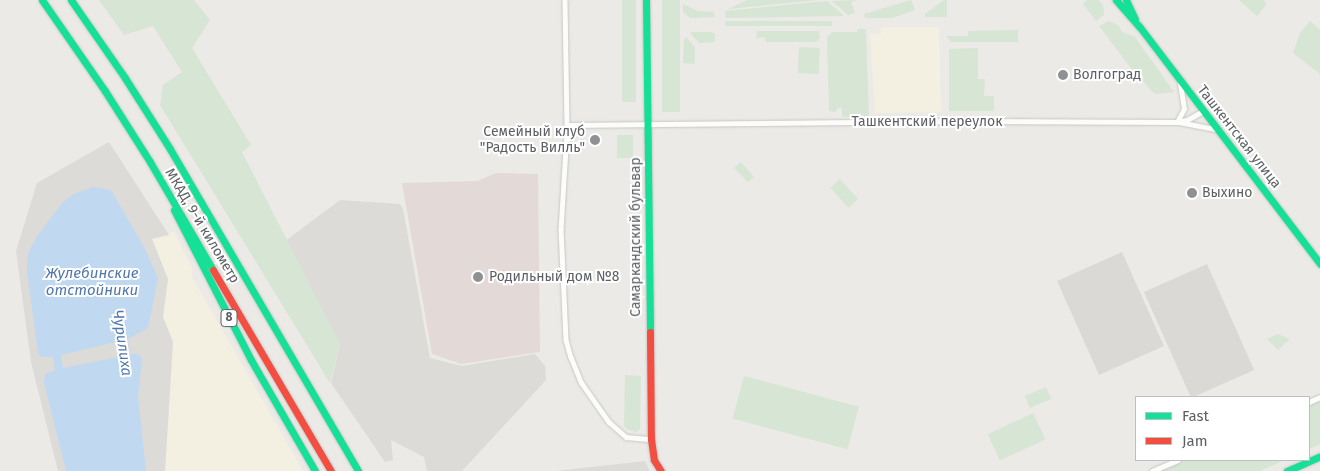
<!DOCTYPE html>
<meta charset="utf-8">
<style>
body{margin:0}
#map{position:relative;width:1320px;height:471px;overflow:hidden;background:#ebeae6;font-family:"Fira Sans",sans-serif}
div>[style]{position:absolute}
.commercial>*{inset:0;background:#f3f0e1}
.industrial>*{inset:0;background:#dcdbd8}
.education>*{inset:0;background:#dbd9d5;transform-origin:0 0}
.medical>*{inset:0;background:#e3dad7}
.green>*{inset:0;background:#d6e5d4;transform-origin:0 0}
.water>*{inset:0;background:#c0d8f0}
.roads{filter:drop-shadow(0 0 1px #c7c7c7) drop-shadow(0 0 1px #c7c7c7)}
.street>*{height:4.5px;margin:-2.25px;padding:0 2.25px;transform-origin:2.25px;border-radius:2.25px;background:#fcfcfb}
.fast>*{height:7px;margin:-3.5px;padding:0 3.5px;transform-origin:3.5px;border-radius:3.5px;background:#16e098}
.jam>*{height:7px;margin:-3.5px;padding:0 3.5px;transform-origin:3.5px;border-radius:3.5px;background:#f24e42}
.dots>*{width:14px;height:14px;translate:-50% -50%;box-sizing:border-box;border:2px solid #fff;border-radius:50%}
span{translate:-50% -50%;white-space:nowrap;text-align:center;line-height:1.15;-webkit-text-stroke:4px #fff;paint-order:stroke}
.shield-label span{padding:1px 4px;background:#fff;border:1px solid;border-radius:4px;-webkit-text-stroke-width:0}
.shield-label{font-size:12px;color:#5c5f63;font-weight:700}
.poi-label{font-size:14px;color:#5c5f63}
.left{translate:0 -50%;text-align:left}
.right{translate:-100% -50%;text-align:right}
.street-label{font-size:14px;color:#5c5f63}
.water-label{font-size:15px;color:#5077ac;font-style:italic}
.legend{position:absolute;left:1135px;top:396px;width:175px;height:65px;box-sizing:border-box;background:#fff;border:1px solid #bebfc1;margin:0;padding:6px 9px;list-style:none;font-size:15px;color:#5c5f63}
.legend li{display:flex;align-items:center;gap:10px;height:25px}
.legend b{width:25px;border:1px solid #bebfc1}
</style>
<div id="map">
<div class="commercial">
<i style="clip-path:polygon(881px 27px,939px 27px,941px 112px,875px 113px,870px 34px,881px 34px)"></i>
<i style="clip-path:polygon(174px 232px,192px 268px,192px 277px,303px 471px,165px 471px,173px 342px,163px 317px,168px 279px,152px 239px)"></i>
</div>
<div class="industrial">
<i style="clip-path:polygon(109px 142px,169px 235px,152px 239px,168px 279px,163px 317px,173px 342px,165px 471px,58px 471px,31px 362px,16px 251px,37px 183px)"></i>
<i style="clip-path:polygon(340px 200px,400px 204px,403px 209px,430px 358px,462px 366px,535px 354px,545px 366px,546px 380px,462px 471px,427px 471px,424px 457px,391px 440px,393px 460px,385px 462px,331px 383px,340px 344px,285px 241px)"></i>
<i style="clip-path:polygon(645px 461px,650px 471px,555px 471px)"></i>
</div>
<div class="education">
<i style="left:1122px;top:252px;width:103px;height:71px;rotate:66deg"></i>
<i style="left:1207px;top:264px;width:116px;height:69px;rotate:66deg"></i>
</div>
<div class="medical">
<i style="clip-path:polygon(496px 173px,538px 174px,540px 352px,461px 364px,432px 354px,402px 183px,477px 181px)"></i>
</div>
<div class="green">
<i style="clip-path:polygon(99px 0,194px 0,210px 20px,192px 48px,251px 145px,242px 152px,340px 344px,330px 383px,160px 105px,163px 85px,182px 72px,153px 26px,124px 35px)"></i>
<i style="left:622px;top:0;width:14px;height:102px"></i>
<i style="left:662px;top:0;width:18px;height:112px"></i>
<i style="clip-path:polygon(747px 0,818px 0,728px 9px)"></i>
<i style="clip-path:polygon(857px 0,851px 2px,855px 13px,848px 15px,832px 1px)"></i>
<i style="clip-path:polygon(911px 0,915px 10px,892px 18px,865px 18px,864px 14px)"></i>
<i style="clip-path:polygon(944px 0,947px 0,947px 17px,925px 17px,925px 14px)"></i>
<i style="clip-path:polygon(1087px 0,1099px 0,1103px 5px,1104px 15px,1096px 21px,1083px 4px)"></i>
<i style="clip-path:polygon(1239px 0,1263px 0,1267px 4px,1257px 16px)"></i>
<i style="clip-path:polygon(827px 1px,844px 16px,726px 18px,725px 11px)"></i>
<i style="clip-path:polygon(683px 4px,698px 11px,714px 12px,715px 17px,690px 18px,683px 12px)"></i>
<i style="left:832px;top:21px;width:5px;height:107px;rotate:90deg"></i>
<i style="clip-path:polygon(1109px 21px,1118px 25px,1122px 32px,1135px 37px,1174px 92px,1155px 94px,1133px 71px,1099px 26px)"></i>
<i style="clip-path:polygon(1310px 21px,1320px 30px,1320px 74px,1293px 53px,1300px 33px)"></i>
<i style="clip-path:polygon(858px 29px,866px 29px,869px 117px,842px 117px,842px 109px,839px 107px,835px 112px,829px 111px,827px 37px,832px 32px,857px 32px)"></i>
<i style="clip-path:polygon(1018px 30px,1018px 42px,951px 42px,946px 36px,968px 36px,968px 31px)"></i>
<i style="clip-path:polygon(757px 31px,819px 31px,820px 38px,816px 42px,766px 42px,765px 37px,756px 38px)"></i>
<i style="clip-path:polygon(692px 32px,712px 32px,715px 34px,715px 42px,699px 43px,690px 33px)"></i>
<i style="clip-path:polygon(686px 37px,695px 47px,695px 64px,683px 63px,684px 40px)"></i>
<i style="left:799px;top:47px;width:21px;height:26px;rotate:3deg"></i>
<i style="clip-path:polygon(978px 48px,978px 79px,985px 79px,984px 96px,994px 96px,994px 111px,949px 111px,949px 49px)"></i>
<i style="left:617px;top:135px;width:16px;height:23px"></i>
<i style="clip-path:polygon(741px 162px,754px 177px,748px 182px,734px 168px)"></i>
<i style="left:840px;top:179px;width:27px;height:13px;rotate:48deg"></i>
<i style="clip-path:polygon(1278px 334px,1290px 339px,1278px 350px,1267px 339px)"></i>
<i style="clip-path:polygon(625px 375px,641px 376px,640px 429px,636px 432px,627px 429px,624px 426px)"></i>
<i style="left:744px;top:376px;width:119px;height:44px;rotate:15deg"></i>
<i style="left:1046px;top:387px;width:13px;height:23px;rotate:67deg"></i>
<i style="clip-path:polygon(1320px 398px,1320px 444px,1309px 449px,1309px 403px)"></i>
<i style="left:1033px;top:413px;width:29px;height:50px;rotate:65deg"></i>
<i style="clip-path:polygon(1181px 460px,1285px 460px,1260px 471px,1156px 471px)"></i>
</div>
<div class="water">
<i style="clip-path:polygon(evenodd,93px 187px,111px 190px,145px 249px,158px 278px,148px 328px,128px 339px,129px 354px,138px 354px,142px 358px,138px 397px,146px 471px,66px 471px,44px 383px,45px 374px,55px 370px,53px 357px,41px 357px,38px 353px,27px 271px,28px 253px,38px 235px,63px 202px,74px 194px,93px 187px,120px 341px,123px 356px,63px 368px,61px 355px,120px 341px)"></i>
</div>
<div class="roads">
<div class="street">
<i style="left:565px;top:0;width:132px;rotate:89.1deg"></i>
<i style="left:567px;top:132px;width:97px;rotate:93.5deg"></i>
<i style="left:561px;top:229px;width:111px;rotate:87.4deg"></i>
<i style="left:566px;top:340px;width:18px;rotate:74deg"></i>
<i style="left:571px;top:357px;width:27px;rotate:68deg"></i>
<i style="left:581px;top:382px;width:49px;rotate:55deg"></i>
<i style="left:609px;top:422px;width:23px;rotate:41deg"></i>
<i style="left:626px;top:437px;width:25px;rotate:5deg"></i>
<i style="left:1177px;top:122px;width:15px;rotate:-62deg"></i>
<i style="left:1184px;top:109px;width:26px;rotate:-99deg"></i>
<i style="left:1179px;top:122px;width:38px;rotate:11deg"></i>
<i style="left:567px;top:125px;width:411px;rotate:-0.6deg"></i>
<i style="left:978px;top:121px;width:199px;rotate:0.3deg"></i>
<i style="left:1177px;top:122px;width:10px;rotate:-11deg"></i>
<i style="left:1187px;top:120px;width:18px;rotate:-29deg"></i>
<i style="left:1309px;top:402px;width:12px;rotate:-24deg"></i>
<i style="left:1152px;top:471px;width:28px;rotate:-23deg"></i>
</div>
<div class="fast">
<i style="left:42px;top:0;width:111px;rotate:55.3deg"></i>
<i style="left:105px;top:91px;width:84px;rotate:57.6deg"></i>
<i style="left:150px;top:162px;width:125px;rotate:59.7deg"></i>
<i style="left:71px;top:0;width:95px;rotate:55.3deg"></i>
<i style="left:125px;top:78px;width:84px;rotate:57.6deg"></i>
<i style="left:170px;top:149px;width:373px;rotate:59.7deg"></i>
<i style="left:646px;top:0;width:332px;rotate:89.3deg"></i>
<i style="left:1116px;top:0;width:35px;rotate:49deg"></i>
<i style="left:1139px;top:26px;width:299px;rotate:52.7deg"></i>
<i style="left:1126px;top:0;width:21px;rotate:65deg"></i>
<i style="left:174px;top:210px;width:169px;rotate:62.8deg"></i>
<i style="left:251px;top:360px;width:128px;rotate:60deg"></i>
<i style="left:1287px;top:471px;width:36px;rotate:-24deg"></i>
</div>
<div class="jam">
<i style="left:213px;top:270px;width:233px;rotate:59.6deg"></i>
<i style="left:650px;top:332px;width:107px;rotate:89.5deg"></i>
<i style="left:651px;top:439px;width:21px;rotate:82deg"></i>
<i style="left:654px;top:460px;width:13px;rotate:58deg"></i>
</div>
</div>
<div class="dots">
<i style="left:1063px;top:75px;background:#8e9091"></i>
<i style="left:595px;top:140px;background:#8e9091"></i>
<i style="left:1192px;top:193px;background:#8e9091"></i>
<i style="left:478px;top:277px;background:#8e9091"></i>
</div>
<div class="shield-label">
<span style="left:229px;top:318px">8</span>
</div>
<div class="poi-label">
<span class="left" style="left:1073px;top:75px">Волгоград</span>
<span class="right" style="left:585px;top:140px">Семейный клуб<br>"Радость Вилль"</span>
<span class="left" style="left:1202px;top:193px">Выхино</span>
<span class="left" style="left:489px;top:277px">Родильный дом №8</span>
</div>
<div class="street-label">
<span style="left:927px;top:122px">Ташкентский переулок</span>
<span style="left:1239px;top:137px;rotate:52deg">Ташкентская улица</span>
<span style="left:202px;top:226px;rotate:59deg">МКАД, 9-й километр</span>
<span style="left:636px;top:237px;rotate:-90deg">Самаркандский бульвар</span>
</div>
<div class="water-label">
<span style="left:92px;top:282px">Жулебинские<br>отстойники</span>
<span style="left:122px;top:343px;rotate:82deg">Чурилиха</span>
</div>
<ul class="legend">
<li><b style="height:6px;background:#16e098"></b>Fast</li>
<li><b style="height:6px;background:#f24e42"></b>Jam</li>
</ul>
</div>
